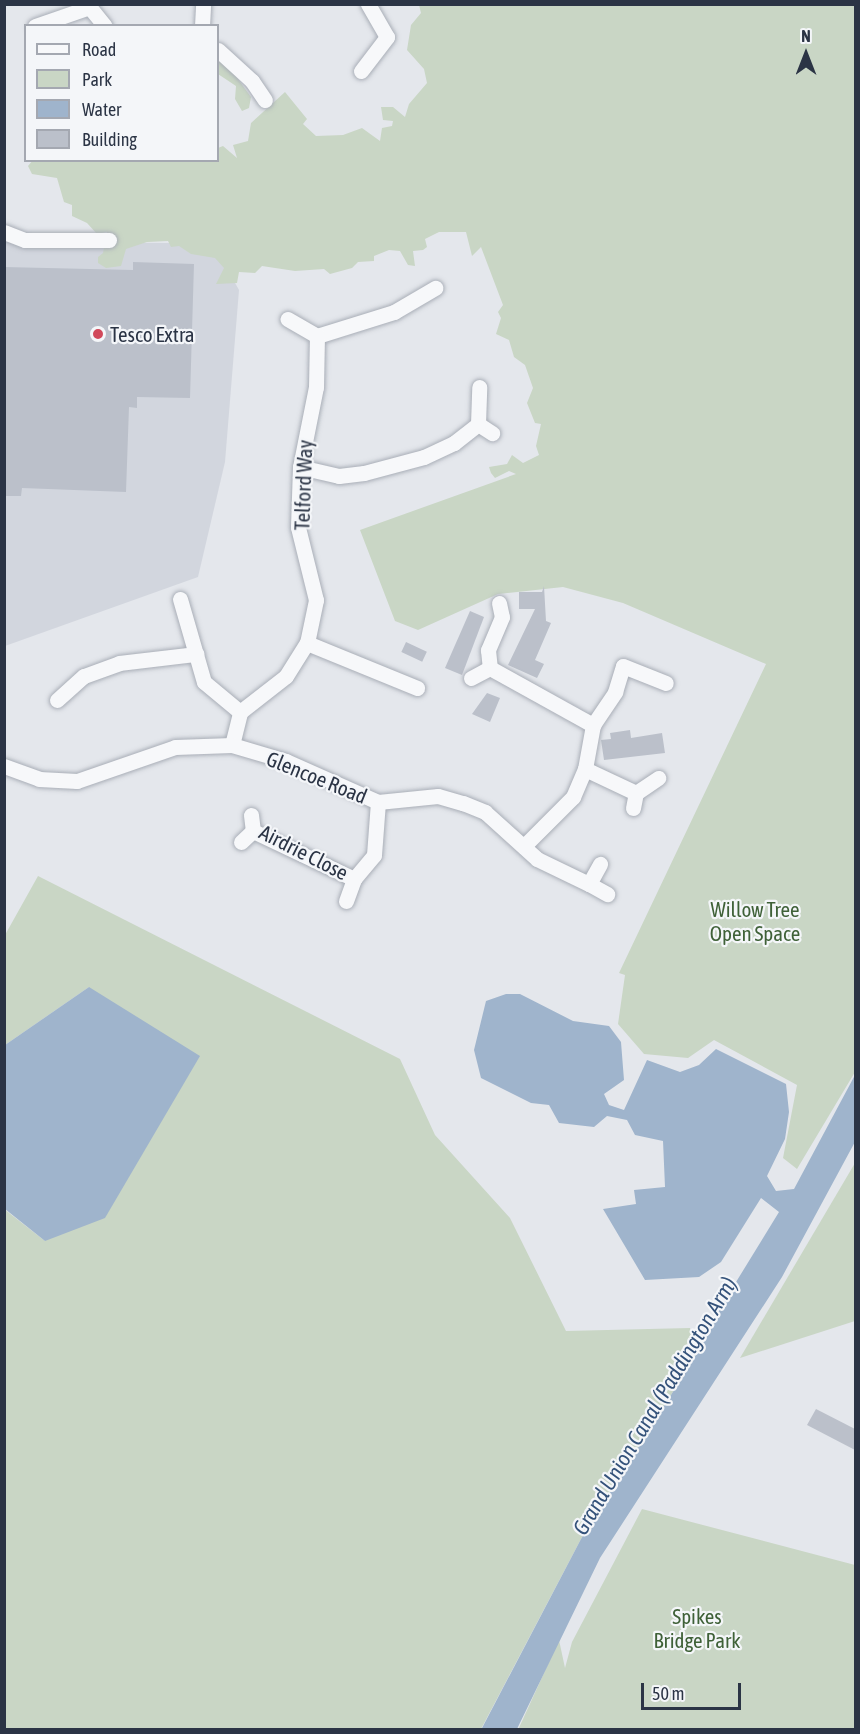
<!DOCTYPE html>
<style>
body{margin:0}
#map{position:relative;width:860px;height:1734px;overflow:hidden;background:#e4e7ec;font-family:"Asap Condensed",sans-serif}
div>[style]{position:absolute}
.built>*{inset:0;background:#d2d6de}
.green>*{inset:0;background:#c9d6c5}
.water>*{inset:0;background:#9fb4cc}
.building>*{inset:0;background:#bbc0ca;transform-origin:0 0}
.roads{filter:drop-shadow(0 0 2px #a9aeb7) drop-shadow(0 0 2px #a9aeb7)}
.minor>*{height:15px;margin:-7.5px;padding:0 7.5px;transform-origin:7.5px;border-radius:7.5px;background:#f7f8fa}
.dots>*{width:16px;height:16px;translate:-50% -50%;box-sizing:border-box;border:3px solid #f4f6f9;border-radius:50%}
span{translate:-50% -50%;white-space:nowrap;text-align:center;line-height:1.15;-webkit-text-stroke:4.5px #f4f6f9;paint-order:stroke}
.poi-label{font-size:21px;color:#2b3445}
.left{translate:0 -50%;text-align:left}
.street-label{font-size:21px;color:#2b3445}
.park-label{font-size:21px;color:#3f6138}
.water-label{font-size:22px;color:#34527a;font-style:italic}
.frame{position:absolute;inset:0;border:6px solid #2b3445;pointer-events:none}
.legend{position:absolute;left:24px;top:24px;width:195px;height:138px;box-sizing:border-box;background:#f4f6f9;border:2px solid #a4a8b1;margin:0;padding:8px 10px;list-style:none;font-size:18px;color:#2b3445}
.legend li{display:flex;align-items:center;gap:12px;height:30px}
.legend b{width:30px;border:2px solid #a4a8b1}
.north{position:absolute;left:776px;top:24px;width:60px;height:60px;-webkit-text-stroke:4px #f4f6f9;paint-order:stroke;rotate:0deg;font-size:16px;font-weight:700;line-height:24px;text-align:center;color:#2b3445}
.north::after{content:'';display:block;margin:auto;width:21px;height:27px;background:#2b3445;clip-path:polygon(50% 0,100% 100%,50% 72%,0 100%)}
.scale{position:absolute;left:641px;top:1683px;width:100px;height:27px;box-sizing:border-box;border:3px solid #2b3445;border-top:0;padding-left:8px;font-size:18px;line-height:21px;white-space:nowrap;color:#2b3445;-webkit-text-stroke:4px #f4f6f9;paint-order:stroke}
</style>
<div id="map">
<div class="built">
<i style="clip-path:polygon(5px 242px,173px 243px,221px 258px,239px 290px,225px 462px,198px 577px,5px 646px)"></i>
</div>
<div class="green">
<i style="clip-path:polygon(419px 5px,855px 5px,855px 1072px,797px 1169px,783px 1158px,797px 1085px,714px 1040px,688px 1058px,644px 1054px,618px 1024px,625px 975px,619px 973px,766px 664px,623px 603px,563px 587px,498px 594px,418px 630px,395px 621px,360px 530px,516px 474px,509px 471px,495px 478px,491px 473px,489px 467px,507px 464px,512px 455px,523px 463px,539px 455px,536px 446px,541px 424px,535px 423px,527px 403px,533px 388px,525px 365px,514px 357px,509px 340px,496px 334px,501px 318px,498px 312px,503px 305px,481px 247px,472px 256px,466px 232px,439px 232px,425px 239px,427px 247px,423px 250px,413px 251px,415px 266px,408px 265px,400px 251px,389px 250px,374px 256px,374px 261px,358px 262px,352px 268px,330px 274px,324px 269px,295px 271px,262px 266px,255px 273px,239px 272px,237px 283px,216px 284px,224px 268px,215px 258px,191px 254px,179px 246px,171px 247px,168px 241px,147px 242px,126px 249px,121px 266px,106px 268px,98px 263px,98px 257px,103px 253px,107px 232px,97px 234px,87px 223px,72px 216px,72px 205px,64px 202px,57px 178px,32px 174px,28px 166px,33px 160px,218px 160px,218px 148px,223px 146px,237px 158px,233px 145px,248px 141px,251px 123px,285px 92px,307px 119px,303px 124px,316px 136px,343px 135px,362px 128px,380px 141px,382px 128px,392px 126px,393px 121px,383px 120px,381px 107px,393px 107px,405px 117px,409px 104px,427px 83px,424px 69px,407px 50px,411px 25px,421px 13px)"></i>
<i style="clip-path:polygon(218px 60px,230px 68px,251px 97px,249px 108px,242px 111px,235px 99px,236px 86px,218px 74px)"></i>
<i style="clip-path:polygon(38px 876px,400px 1059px,435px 1135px,510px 1218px,566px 1331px,690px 1328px,696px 1355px,581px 1539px,481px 1729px,5px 1729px,4px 1209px,45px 1241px,89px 987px,5px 1045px,5px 935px)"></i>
<i style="clip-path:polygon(855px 1163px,855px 1321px,740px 1358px)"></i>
<i style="clip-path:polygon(642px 1509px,855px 1565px,855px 1729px,518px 1730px,559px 1640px,565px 1668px,572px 1642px)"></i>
</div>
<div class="water">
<i style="clip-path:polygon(89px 987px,200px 1056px,105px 1218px,45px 1241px,5px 1209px,5px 1045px)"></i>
<i style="clip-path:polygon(506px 994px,520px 994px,573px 1021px,609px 1026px,621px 1042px,624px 1080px,604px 1094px,609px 1105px,624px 1110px,647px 1060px,680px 1072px,699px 1065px,716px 1049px,786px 1084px,789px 1112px,785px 1139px,767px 1176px,776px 1191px,794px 1189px,855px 1075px,856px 1140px,782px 1277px,600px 1558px,517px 1729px,481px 1730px,581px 1539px,696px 1355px,698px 1344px,779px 1212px,761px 1198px,721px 1262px,699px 1277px,645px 1280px,603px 1209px,636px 1204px,634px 1190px,665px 1187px,663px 1141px,635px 1135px,627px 1120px,607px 1116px,594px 1127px,559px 1123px,549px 1105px,531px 1103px,481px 1078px,474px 1050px,486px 1001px)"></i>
</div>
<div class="building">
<i style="clip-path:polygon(133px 262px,194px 264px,190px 398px,137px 397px,137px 408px,129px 407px,126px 492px,22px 488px,21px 496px,4px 496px,4px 267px,133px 270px)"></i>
<i style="clip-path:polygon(544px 586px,546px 621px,551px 623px,535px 660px,544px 664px,537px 678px,508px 665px,535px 609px,519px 609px,519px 592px,542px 592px)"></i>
<i style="clip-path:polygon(470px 611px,484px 617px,462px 675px,445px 668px)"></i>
<i style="left:406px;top:642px;width:23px;height:11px;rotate:25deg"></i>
<i style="clip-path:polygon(487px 693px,500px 698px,490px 722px,472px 714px)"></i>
<i style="clip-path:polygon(630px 730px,631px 738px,662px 733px,665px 753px,604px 760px,601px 740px,611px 739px,610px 733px)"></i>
<i style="clip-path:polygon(816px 1409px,855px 1429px,855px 1450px,807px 1425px)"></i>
</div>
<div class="roads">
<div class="minor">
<i style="left:87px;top:4px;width:28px;rotate:51deg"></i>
<i style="left:35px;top:26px;width:55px;rotate:-19.1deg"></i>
<i style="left:202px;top:26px;width:22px;rotate:-87deg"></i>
<i style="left:218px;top:50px;width:46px;rotate:42.4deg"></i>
<i style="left:252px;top:81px;width:23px;rotate:56deg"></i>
<i style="left:361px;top:71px;width:43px;rotate:-52.6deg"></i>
<i style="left:387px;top:37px;width:38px;rotate:-120deg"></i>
<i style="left:4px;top:232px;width:22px;rotate:21deg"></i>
<i style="left:25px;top:240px;width:84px"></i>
<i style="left:317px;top:336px;width:81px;rotate:-17.3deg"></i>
<i style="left:394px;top:312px;width:48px;rotate:-30.3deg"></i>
<i style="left:478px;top:424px;width:17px;rotate:33deg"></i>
<i style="left:300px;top:467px;width:40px;rotate:13deg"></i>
<i style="left:339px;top:476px;width:25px;rotate:-7deg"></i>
<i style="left:364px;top:473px;width:62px;rotate:-14.9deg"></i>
<i style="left:424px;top:457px;width:33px;rotate:-25deg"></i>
<i style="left:454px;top:443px;width:31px;rotate:-38deg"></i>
<i style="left:478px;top:424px;width:37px;rotate:-88deg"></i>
<i style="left:180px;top:599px;width:86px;rotate:73.9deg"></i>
<i style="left:204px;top:682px;width:47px;rotate:39.8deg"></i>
<i style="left:499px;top:603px;width:14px;rotate:78deg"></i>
<i style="left:502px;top:617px;width:36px;rotate:113deg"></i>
<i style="left:488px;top:650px;width:18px;rotate:84deg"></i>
<i style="left:490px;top:668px;width:118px;rotate:29deg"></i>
<i style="left:307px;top:643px;width:119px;rotate:22.2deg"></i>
<i style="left:471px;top:678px;width:21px;rotate:-28deg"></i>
<i style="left:57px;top:700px;width:36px;rotate:-42deg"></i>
<i style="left:84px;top:676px;width:37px;rotate:-20deg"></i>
<i style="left:119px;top:663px;width:78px;rotate:-6.7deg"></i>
<i style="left:232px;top:745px;width:34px;rotate:-76deg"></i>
<i style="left:240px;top:712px;width:58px;rotate:-38deg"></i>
<i style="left:286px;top:676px;width:39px;rotate:-58deg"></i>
<i style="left:307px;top:643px;width:44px;rotate:-78.2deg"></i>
<i style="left:316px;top:600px;width:75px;rotate:-103.9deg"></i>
<i style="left:298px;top:527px;width:60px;rotate:-88.1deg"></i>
<i style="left:300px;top:467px;width:82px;rotate:-78.7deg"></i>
<i style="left:316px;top:387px;width:51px;rotate:-88.9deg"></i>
<i style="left:317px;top:336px;width:34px;rotate:-150deg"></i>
<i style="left:4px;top:766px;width:37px;rotate:20deg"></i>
<i style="left:39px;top:779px;width:38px;rotate:3deg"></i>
<i style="left:77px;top:781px;width:104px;rotate:-19.1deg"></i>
<i style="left:175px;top:747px;width:57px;rotate:-2deg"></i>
<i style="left:232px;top:745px;width:56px;rotate:16.5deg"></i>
<i style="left:286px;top:761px;width:101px;rotate:24deg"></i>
<i style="left:378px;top:802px;width:60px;rotate:-5.7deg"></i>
<i style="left:438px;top:796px;width:26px;rotate:16deg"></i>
<i style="left:463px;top:803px;width:24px;rotate:22deg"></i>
<i style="left:485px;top:812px;width:70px;rotate:42.1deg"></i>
<i style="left:537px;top:859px;width:58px;rotate:25.7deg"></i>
<i style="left:589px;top:884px;width:23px;rotate:-61deg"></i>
<i style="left:585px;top:769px;width:56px;rotate:25.2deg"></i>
<i style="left:636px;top:793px;width:27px;rotate:-34deg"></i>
<i style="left:633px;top:808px;width:15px;rotate:-79deg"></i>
<i style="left:251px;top:815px;width:16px;rotate:83deg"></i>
<i style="left:253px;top:831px;width:112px;rotate:25.4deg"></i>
<i style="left:354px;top:879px;width:31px;rotate:-50deg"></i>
<i style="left:374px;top:855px;width:53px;rotate:-85.7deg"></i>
<i style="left:241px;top:842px;width:16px;rotate:-43deg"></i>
<i style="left:525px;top:845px;width:68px;rotate:-45deg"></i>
<i style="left:573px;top:797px;width:30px;rotate:-67deg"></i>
<i style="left:585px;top:769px;width:45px;rotate:-79.7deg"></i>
<i style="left:593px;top:725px;width:40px;rotate:-56deg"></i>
<i style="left:615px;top:692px;width:27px;rotate:-73deg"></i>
<i style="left:623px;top:666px;width:46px;rotate:21.6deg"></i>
<i style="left:589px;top:884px;width:21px;rotate:29deg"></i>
<i style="left:346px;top:901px;width:23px;rotate:-70deg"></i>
</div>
</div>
<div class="dots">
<i style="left:98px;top:334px;background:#d1495b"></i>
</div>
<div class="poi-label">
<span class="left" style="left:110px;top:334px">Tesco Extra</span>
</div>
<div class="street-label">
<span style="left:303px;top:485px;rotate:-88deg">Telford Way</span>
<span style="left:317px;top:777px;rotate:22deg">Glencoe Road</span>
<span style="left:304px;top:852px;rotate:27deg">Airdrie Close</span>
</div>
<div class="park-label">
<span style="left:755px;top:921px">Willow Tree<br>Open Space</span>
<span style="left:697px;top:1628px">Spikes<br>Bridge Park</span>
</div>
<div class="water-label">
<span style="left:655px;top:1406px;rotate:-59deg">Grand Union Canal (Paddington Arm)</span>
</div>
<div class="frame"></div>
<ul class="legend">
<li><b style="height:8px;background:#f7f8fa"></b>Road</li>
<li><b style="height:16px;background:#c9d6c5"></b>Park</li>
<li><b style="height:16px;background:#9fb4cc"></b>Water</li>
<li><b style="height:16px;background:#bbc0ca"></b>Building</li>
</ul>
<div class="north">N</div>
<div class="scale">50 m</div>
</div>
